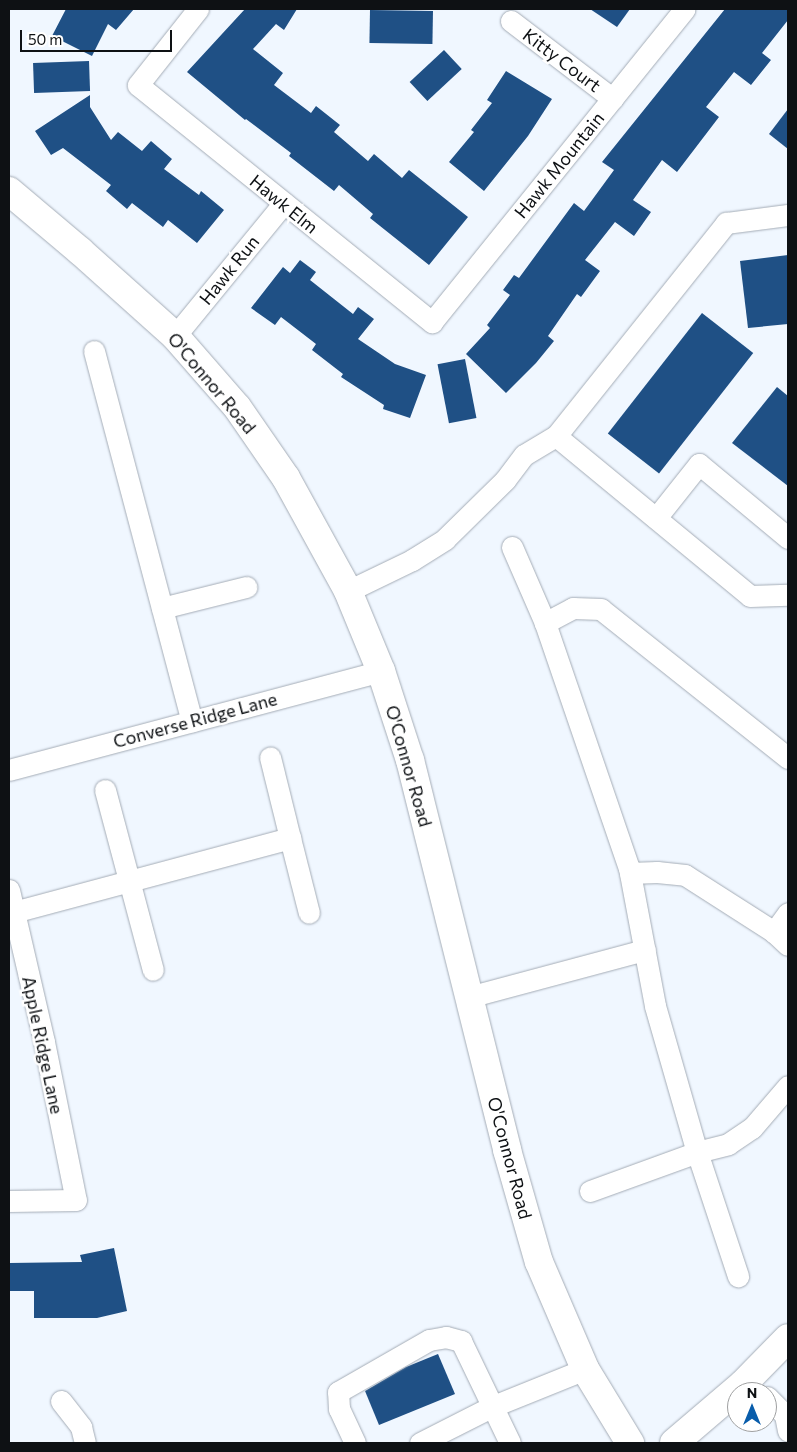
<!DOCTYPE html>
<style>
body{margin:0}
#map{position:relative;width:797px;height:1452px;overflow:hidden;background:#f0f7ff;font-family:Commissioner,sans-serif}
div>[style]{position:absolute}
.building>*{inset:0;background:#1f5085;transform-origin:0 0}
.roads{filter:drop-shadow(0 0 1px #a4acb6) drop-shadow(0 0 1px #a4acb6)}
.minor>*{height:21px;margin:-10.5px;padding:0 10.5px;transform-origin:10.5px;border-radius:10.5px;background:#fff}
.major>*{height:28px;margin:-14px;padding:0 14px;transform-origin:14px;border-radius:14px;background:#fff}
span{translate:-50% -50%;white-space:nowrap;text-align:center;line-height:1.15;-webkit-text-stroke:5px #fff;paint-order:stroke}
.street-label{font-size:18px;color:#0e1114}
.frame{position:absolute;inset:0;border:10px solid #0e1114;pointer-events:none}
.north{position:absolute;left:727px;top:1382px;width:50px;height:50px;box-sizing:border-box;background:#fff;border:1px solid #9fa0a1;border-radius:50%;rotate:0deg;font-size:14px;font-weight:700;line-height:20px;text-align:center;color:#0e1114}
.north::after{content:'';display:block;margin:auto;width:18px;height:22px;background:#095dab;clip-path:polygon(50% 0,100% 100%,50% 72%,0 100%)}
.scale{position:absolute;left:20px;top:30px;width:152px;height:22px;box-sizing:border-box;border:2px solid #0e1114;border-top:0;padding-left:6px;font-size:15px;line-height:18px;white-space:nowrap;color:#0e1114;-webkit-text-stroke:4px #fff;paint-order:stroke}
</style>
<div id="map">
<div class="building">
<i style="clip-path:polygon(66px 9px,134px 9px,116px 30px,108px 24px,92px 56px,52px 36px)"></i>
<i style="clip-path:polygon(245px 9px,297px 9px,284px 30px,276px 24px,253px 49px,283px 73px,274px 85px,311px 113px,316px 106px,340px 125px,334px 132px,368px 161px,374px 154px,402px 178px,409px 170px,468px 217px,429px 265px,370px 218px,373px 214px,339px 185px,334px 191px,289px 156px,291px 153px,246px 119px,245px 120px,187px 72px)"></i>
<i style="clip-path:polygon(590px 9px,630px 9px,617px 27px)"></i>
<i style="clip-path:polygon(725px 9px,788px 9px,788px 20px,762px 53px,771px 60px,751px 85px,734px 72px,706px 107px,719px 117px,677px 172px,662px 160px,633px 200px,651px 212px,634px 236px,615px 222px,585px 260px,600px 271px,581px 297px,577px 294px,548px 336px,554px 341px,536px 363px,506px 393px,466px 354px,490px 328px,487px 325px,510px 295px,503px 290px,514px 275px,519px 278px,574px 203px,584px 211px,614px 170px,602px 162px)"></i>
<i style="left:370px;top:10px;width:63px;height:33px;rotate:1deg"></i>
<i style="left:444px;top:50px;width:26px;height:47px;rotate:47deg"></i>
<i style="left:89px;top:61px;width:30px;height:56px;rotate:88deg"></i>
<i style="clip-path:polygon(506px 71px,552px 99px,528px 136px,484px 191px,449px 162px,474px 132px,471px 130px,492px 103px,487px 100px)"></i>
<i style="clip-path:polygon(90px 95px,90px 107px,111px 140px,118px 132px,142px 151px,151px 141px,172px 159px,164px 169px,199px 195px,201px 191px,224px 210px,197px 243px,168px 220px,163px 227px,132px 203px,127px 209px,106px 191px,111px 185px,63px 148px,51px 155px,35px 131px)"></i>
<i style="clip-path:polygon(788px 109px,788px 149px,769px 134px)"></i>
<i style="clip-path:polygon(788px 255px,788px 324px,748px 328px,740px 261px)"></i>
<i style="clip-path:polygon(300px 260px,316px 272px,310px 280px,353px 314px,358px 307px,374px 319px,358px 339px,395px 364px,426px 375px,410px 418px,383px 409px,384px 405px,341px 377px,343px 374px,312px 350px,316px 344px,281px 317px,275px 325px,251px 308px,283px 267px,290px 273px)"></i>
<i style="left:702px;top:313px;width:65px;height:153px;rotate:38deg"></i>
<i style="left:465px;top:359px;width:60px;height:28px;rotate:79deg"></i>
<i style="clip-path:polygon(777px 387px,788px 396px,788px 486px,732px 443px)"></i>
<i style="clip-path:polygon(114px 1248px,127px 1311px,97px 1318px,34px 1318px,34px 1291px,9px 1291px,9px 1263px,82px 1262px,80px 1255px)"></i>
<i style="clip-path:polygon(438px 1354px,455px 1394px,379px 1425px,365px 1391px,406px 1367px)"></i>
</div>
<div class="roads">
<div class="minor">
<i style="left:198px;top:9px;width:97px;rotate:128.3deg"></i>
<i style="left:138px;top:85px;width:378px;rotate:38.9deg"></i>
<i style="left:432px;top:322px;width:402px;rotate:-51.1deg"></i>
<i style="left:511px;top:21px;width:128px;rotate:37.4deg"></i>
<i style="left:175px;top:336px;width:172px;rotate:-50.7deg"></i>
<i style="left:94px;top:351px;width:383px;rotate:75.2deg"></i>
<i style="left:556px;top:436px;width:251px;rotate:39.5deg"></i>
<i style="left:750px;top:596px;width:38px;rotate:-2deg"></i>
<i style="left:656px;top:518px;width:69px;rotate:-51.5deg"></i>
<i style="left:699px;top:464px;width:116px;rotate:39.7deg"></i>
<i style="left:512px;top:547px;width:83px;rotate:66.5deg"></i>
<i style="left:348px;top:591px;width:71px;rotate:-25.8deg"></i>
<i style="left:412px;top:560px;width:39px;rotate:-32deg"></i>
<i style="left:445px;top:539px;width:84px;rotate:-44.5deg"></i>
<i style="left:505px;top:480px;width:31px;rotate:-53deg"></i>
<i style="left:524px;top:455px;width:37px;rotate:-31deg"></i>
<i style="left:556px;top:436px;width:273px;rotate:-51.4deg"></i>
<i style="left:726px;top:223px;width:63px;rotate:-7.4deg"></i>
<i style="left:162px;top:608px;width:87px;rotate:-14deg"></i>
<i style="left:788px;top:758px;width:239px;rotate:-141.5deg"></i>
<i style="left:601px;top:609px;width:28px;rotate:-178deg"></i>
<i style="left:573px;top:608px;width:32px;rotate:152deg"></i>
<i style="left:545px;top:623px;width:259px;rotate:71.1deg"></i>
<i style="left:629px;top:868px;width:140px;rotate:79.3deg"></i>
<i style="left:655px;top:1006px;width:152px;rotate:74deg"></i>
<i style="left:697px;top:1152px;width:32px;rotate:-14deg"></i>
<i style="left:728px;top:1144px;width:29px;rotate:-34deg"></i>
<i style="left:752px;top:1128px;width:55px;rotate:-49.4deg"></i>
<i style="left:9px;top:770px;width:385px;rotate:-14.9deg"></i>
<i style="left:105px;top:790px;width:186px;rotate:75.1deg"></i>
<i style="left:290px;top:838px;width:77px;rotate:75.8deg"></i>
<i style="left:630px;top:873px;width:27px;rotate:-2deg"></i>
<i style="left:657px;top:872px;width:28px;rotate:6deg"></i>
<i style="left:685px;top:875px;width:106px;rotate:32.6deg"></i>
<i style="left:9px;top:890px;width:156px;rotate:77deg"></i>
<i style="left:44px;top:1042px;width:161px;rotate:78.6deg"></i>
<i style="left:76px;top:1200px;width:67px;rotate:179.1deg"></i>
<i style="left:14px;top:912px;width:286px;rotate:-15deg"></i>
<i style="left:290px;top:838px;width:83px;rotate:-103.9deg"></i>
<i style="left:788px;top:913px;width:24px;rotate:126deg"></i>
<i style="left:774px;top:932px;width:19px;rotate:43deg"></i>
<i style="left:469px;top:997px;width:182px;rotate:-15deg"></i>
<i style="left:590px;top:1191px;width:114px;rotate:-20deg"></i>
<i style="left:697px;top:1152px;width:131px;rotate:71.7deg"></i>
<i style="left:767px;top:1397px;width:25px;rotate:45deg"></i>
<i style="left:785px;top:1415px;width:16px;rotate:79deg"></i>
<i style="left:61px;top:1401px;width:33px;rotate:52deg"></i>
<i style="left:81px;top:1427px;width:16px;rotate:76deg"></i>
<i style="left:355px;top:1443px;width:38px;rotate:-115deg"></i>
<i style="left:339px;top:1409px;width:17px;rotate:-93deg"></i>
<i style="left:338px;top:1392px;width:105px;rotate:-29.7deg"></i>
<i style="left:429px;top:1340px;width:17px;rotate:-10deg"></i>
<i style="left:446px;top:1337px;width:16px;rotate:15deg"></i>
<i style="left:461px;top:1341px;width:113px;rotate:64.3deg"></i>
<i style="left:420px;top:1443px;width:80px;rotate:-26.9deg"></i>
<i style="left:491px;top:1407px;width:101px;rotate:-22deg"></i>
</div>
<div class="major">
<i style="left:9px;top:191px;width:93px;rotate:40.2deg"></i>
<i style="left:80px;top:251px;width:127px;rotate:41.8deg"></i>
<i style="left:175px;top:336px;width:94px;rotate:48.9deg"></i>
<i style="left:237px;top:407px;width:86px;rotate:55.4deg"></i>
<i style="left:286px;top:478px;width:129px;rotate:61.2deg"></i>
<i style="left:348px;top:591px;width:87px;rotate:67.6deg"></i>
<i style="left:381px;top:671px;width:94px;rotate:72deg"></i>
<i style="left:410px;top:760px;width:402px;rotate:76deg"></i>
<i style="left:507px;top:1150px;width:116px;rotate:74.1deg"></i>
<i style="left:539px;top:1262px;width:116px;rotate:66.7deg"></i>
<i style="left:585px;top:1369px;width:87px;rotate:58.7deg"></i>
<i style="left:674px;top:1443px;width:91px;rotate:-40.5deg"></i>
<i style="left:743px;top:1384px;width:64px;rotate:-45.6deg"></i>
</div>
</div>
<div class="street-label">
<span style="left:562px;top:60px;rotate:37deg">Kitty Court</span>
<span style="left:559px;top:165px;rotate:-51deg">Hawk Mountain</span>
<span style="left:284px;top:204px;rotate:39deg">Hawk Elm</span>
<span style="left:229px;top:270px;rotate:-51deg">Hawk Run</span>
<span style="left:212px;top:383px;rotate:50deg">O'Connor Road</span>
<span style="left:195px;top:720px;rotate:-15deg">Converse Ridge Lane</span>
<span style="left:409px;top:766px;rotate:74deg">O'Connor Road</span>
<span style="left:43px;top:1045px;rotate:78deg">Apple Ridge Lane</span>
<span style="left:510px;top:1158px;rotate:75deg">O'Connor Road</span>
</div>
<div class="frame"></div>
<div class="north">N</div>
<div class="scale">50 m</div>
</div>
